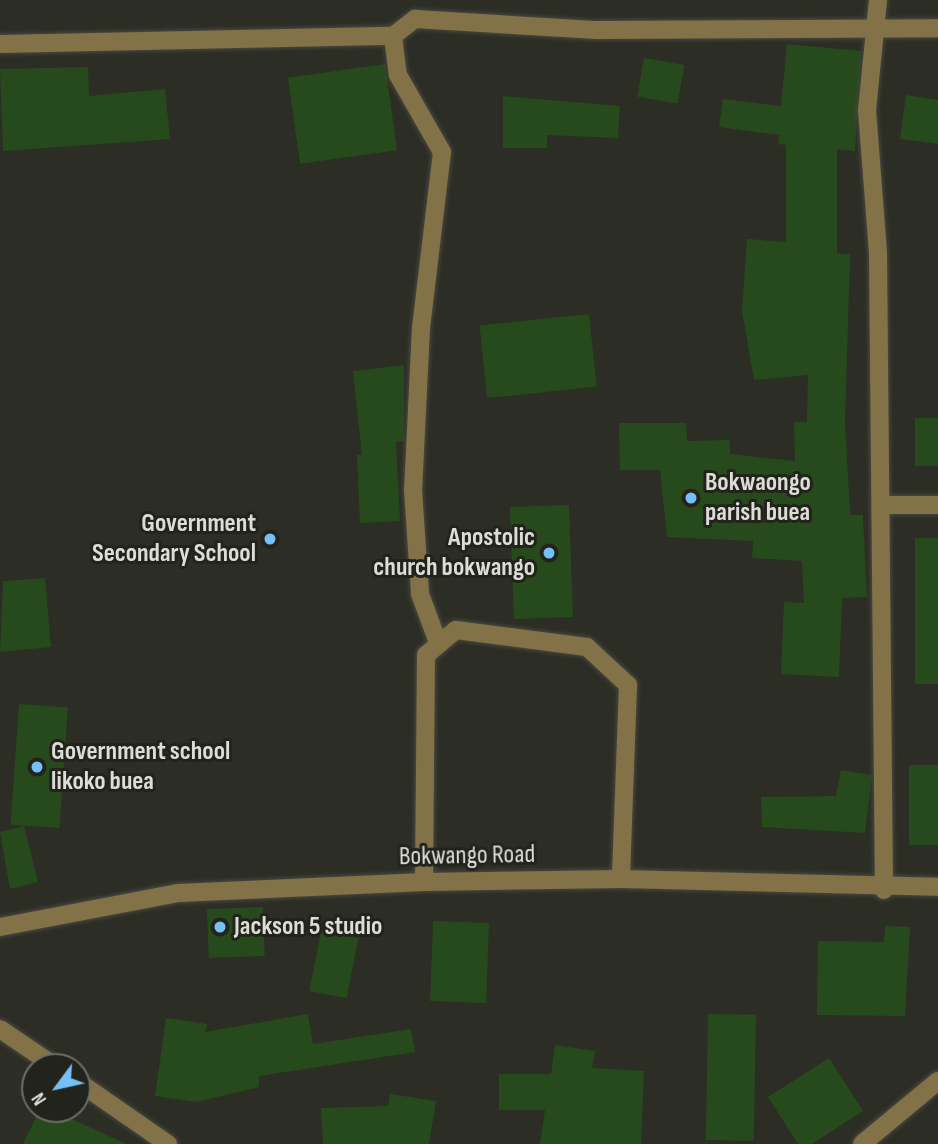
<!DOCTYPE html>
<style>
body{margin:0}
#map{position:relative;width:938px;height:1144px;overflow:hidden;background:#2c2d24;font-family:"Sofia Sans Condensed",sans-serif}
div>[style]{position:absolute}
.building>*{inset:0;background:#274a1d;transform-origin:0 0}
.roads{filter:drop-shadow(0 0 2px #484941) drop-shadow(0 0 2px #484941)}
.minor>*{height:18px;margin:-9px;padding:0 9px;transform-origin:9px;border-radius:9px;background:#837247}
.dots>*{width:19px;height:19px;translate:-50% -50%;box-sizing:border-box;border:4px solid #22231b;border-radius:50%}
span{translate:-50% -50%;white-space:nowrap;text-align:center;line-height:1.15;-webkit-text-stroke:6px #22231b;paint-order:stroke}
.poi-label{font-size:26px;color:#dcddd7;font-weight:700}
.left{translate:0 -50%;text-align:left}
.right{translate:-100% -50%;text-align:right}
.street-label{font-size:26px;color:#dcddd7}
.north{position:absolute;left:21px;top:1053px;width:70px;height:70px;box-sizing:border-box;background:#22231b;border:2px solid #6c6d66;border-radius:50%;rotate:237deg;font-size:19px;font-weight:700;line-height:28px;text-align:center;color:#dcddd7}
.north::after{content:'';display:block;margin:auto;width:24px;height:32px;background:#75c0f6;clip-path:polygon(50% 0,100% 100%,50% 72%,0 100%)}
</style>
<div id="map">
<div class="building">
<i style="clip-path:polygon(787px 44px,861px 51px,855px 151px,837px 149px,837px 254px,850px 254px,845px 423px,850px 515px,863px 515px,867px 597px,842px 598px,839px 677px,781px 674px,784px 602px,804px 603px,802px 561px,752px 558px,753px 541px,667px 537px,660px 470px,620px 470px,619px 423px,686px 423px,687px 441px,730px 440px,730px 454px,795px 461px,794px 422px,807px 422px,808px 375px,754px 380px,742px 311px,747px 239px,786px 242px,786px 145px,778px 144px,779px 135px,719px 127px,723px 99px,781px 106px)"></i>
<i style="left:644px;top:58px;width:41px;height:39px;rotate:10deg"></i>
<i style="left:385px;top:64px;width:87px;height:98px;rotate:82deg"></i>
<i style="clip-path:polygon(88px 67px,89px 96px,165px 89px,170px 139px,3px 151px,0 69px)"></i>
<i style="clip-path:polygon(906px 95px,938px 100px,938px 144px,900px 139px)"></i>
<i style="clip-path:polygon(503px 96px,620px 106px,618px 138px,547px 135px,547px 148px,503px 148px)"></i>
<i style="left:589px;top:314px;width:73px;height:110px;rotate:84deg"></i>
<i style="clip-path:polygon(404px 365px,404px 441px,396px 442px,400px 521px,360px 523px,357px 455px,362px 455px,353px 371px)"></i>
<i style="left:938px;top:418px;width:48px;height:23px;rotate:90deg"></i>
<i style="left:569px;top:505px;width:112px;height:59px;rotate:88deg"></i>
<i style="left:915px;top:538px;width:23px;height:146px"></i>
<i style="clip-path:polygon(45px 578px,51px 647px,0 652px,3px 581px)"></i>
<i style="left:19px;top:704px;width:49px;height:121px;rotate:4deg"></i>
<i style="left:909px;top:765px;width:29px;height:80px"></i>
<i style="clip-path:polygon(841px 770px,872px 775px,865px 833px,762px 827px,761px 797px,836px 796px)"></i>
<i style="clip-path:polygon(24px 826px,38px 882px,10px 889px,0 832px)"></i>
<i style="left:263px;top:907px;width:49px;height:56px;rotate:88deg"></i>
<i style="left:433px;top:921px;width:56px;height:80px;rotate:2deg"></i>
<i style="clip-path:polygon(885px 926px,910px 927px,905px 1016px,817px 1015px,818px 941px,884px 942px)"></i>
<i style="left:321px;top:931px;width:38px;height:61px;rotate:11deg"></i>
<i style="clip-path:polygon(308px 1014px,313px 1044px,411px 1029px,415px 1052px,259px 1076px,259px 1087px,196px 1102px,155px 1096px,166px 1018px,207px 1024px,205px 1032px)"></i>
<i style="left:708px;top:1014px;width:48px;height:126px;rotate:1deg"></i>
<i style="clip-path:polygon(555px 1045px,595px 1051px,592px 1068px,644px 1071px,641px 1144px,540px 1144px,545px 1110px,499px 1110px,499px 1074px,551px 1074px)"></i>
<i style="clip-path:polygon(829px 1058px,863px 1111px,812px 1144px,798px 1144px,768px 1097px)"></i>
<i style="clip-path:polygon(390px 1094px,436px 1101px,429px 1144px,323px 1144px,321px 1108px,388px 1106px)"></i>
<i style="clip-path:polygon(40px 1109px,75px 1109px,70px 1118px,126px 1144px,23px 1144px)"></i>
</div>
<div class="roads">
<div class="minor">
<i style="left:878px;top:0;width:111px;rotate:95.7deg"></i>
<i style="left:867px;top:110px;width:144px;rotate:85.6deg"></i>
<i style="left:878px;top:254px;width:636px;rotate:89.46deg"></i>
<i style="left:393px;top:36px;width:39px;rotate:83deg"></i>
<i style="left:398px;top:75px;width:89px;rotate:60.3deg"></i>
<i style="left:442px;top:152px;width:177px;rotate:96.8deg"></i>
<i style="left:421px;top:328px;width:162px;rotate:92.8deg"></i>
<i style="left:413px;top:490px;width:104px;rotate:86.1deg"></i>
<i style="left:420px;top:594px;width:49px;rotate:69.7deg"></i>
<i style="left:0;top:44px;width:393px;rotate:-1.2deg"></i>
<i style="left:393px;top:36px;width:28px;rotate:-38deg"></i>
<i style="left:415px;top:19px;width:182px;rotate:3.5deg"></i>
<i style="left:597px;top:30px;width:341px;rotate:-0.3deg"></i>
<i style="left:883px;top:505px;width:55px"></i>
<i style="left:424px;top:882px;width:227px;rotate:-89.5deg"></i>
<i style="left:426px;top:655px;width:39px;rotate:-40deg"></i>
<i style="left:456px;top:630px;width:132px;rotate:7.4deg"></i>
<i style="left:587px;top:647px;width:56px;rotate:42.8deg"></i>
<i style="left:628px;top:685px;width:194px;rotate:92.1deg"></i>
<i style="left:0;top:927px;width:182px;rotate:-10.8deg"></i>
<i style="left:179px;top:893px;width:245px;rotate:-2.6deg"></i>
<i style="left:424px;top:882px;width:197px;rotate:-0.9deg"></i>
<i style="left:621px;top:879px;width:317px;rotate:1.4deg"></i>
<i style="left:0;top:1029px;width:68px;rotate:34.2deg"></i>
<i style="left:77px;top:1081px;width:111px;rotate:34.7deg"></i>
<i style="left:862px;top:1144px;width:99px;rotate:-39.7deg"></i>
</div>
</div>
<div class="dots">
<i style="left:691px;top:498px;background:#75c0f6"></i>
<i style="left:270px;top:539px;background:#75c0f6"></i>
<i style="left:549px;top:553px;background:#75c0f6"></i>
<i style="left:37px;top:767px;background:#75c0f6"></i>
<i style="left:220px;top:927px;background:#75c0f6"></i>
</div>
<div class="poi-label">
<span class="left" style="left:705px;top:498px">Bokwaongo<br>parish buea</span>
<span class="right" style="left:256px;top:539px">Government<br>Secondary School</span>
<span class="right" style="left:535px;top:553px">Apostolic<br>church bokwango</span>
<span class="left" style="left:51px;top:767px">Government school<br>likoko buea</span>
<span class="left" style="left:234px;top:927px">Jackson 5 studio</span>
</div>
<div class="street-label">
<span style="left:467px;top:856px;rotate:-1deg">Bokwango Road</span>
</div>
<div class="north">N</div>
</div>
